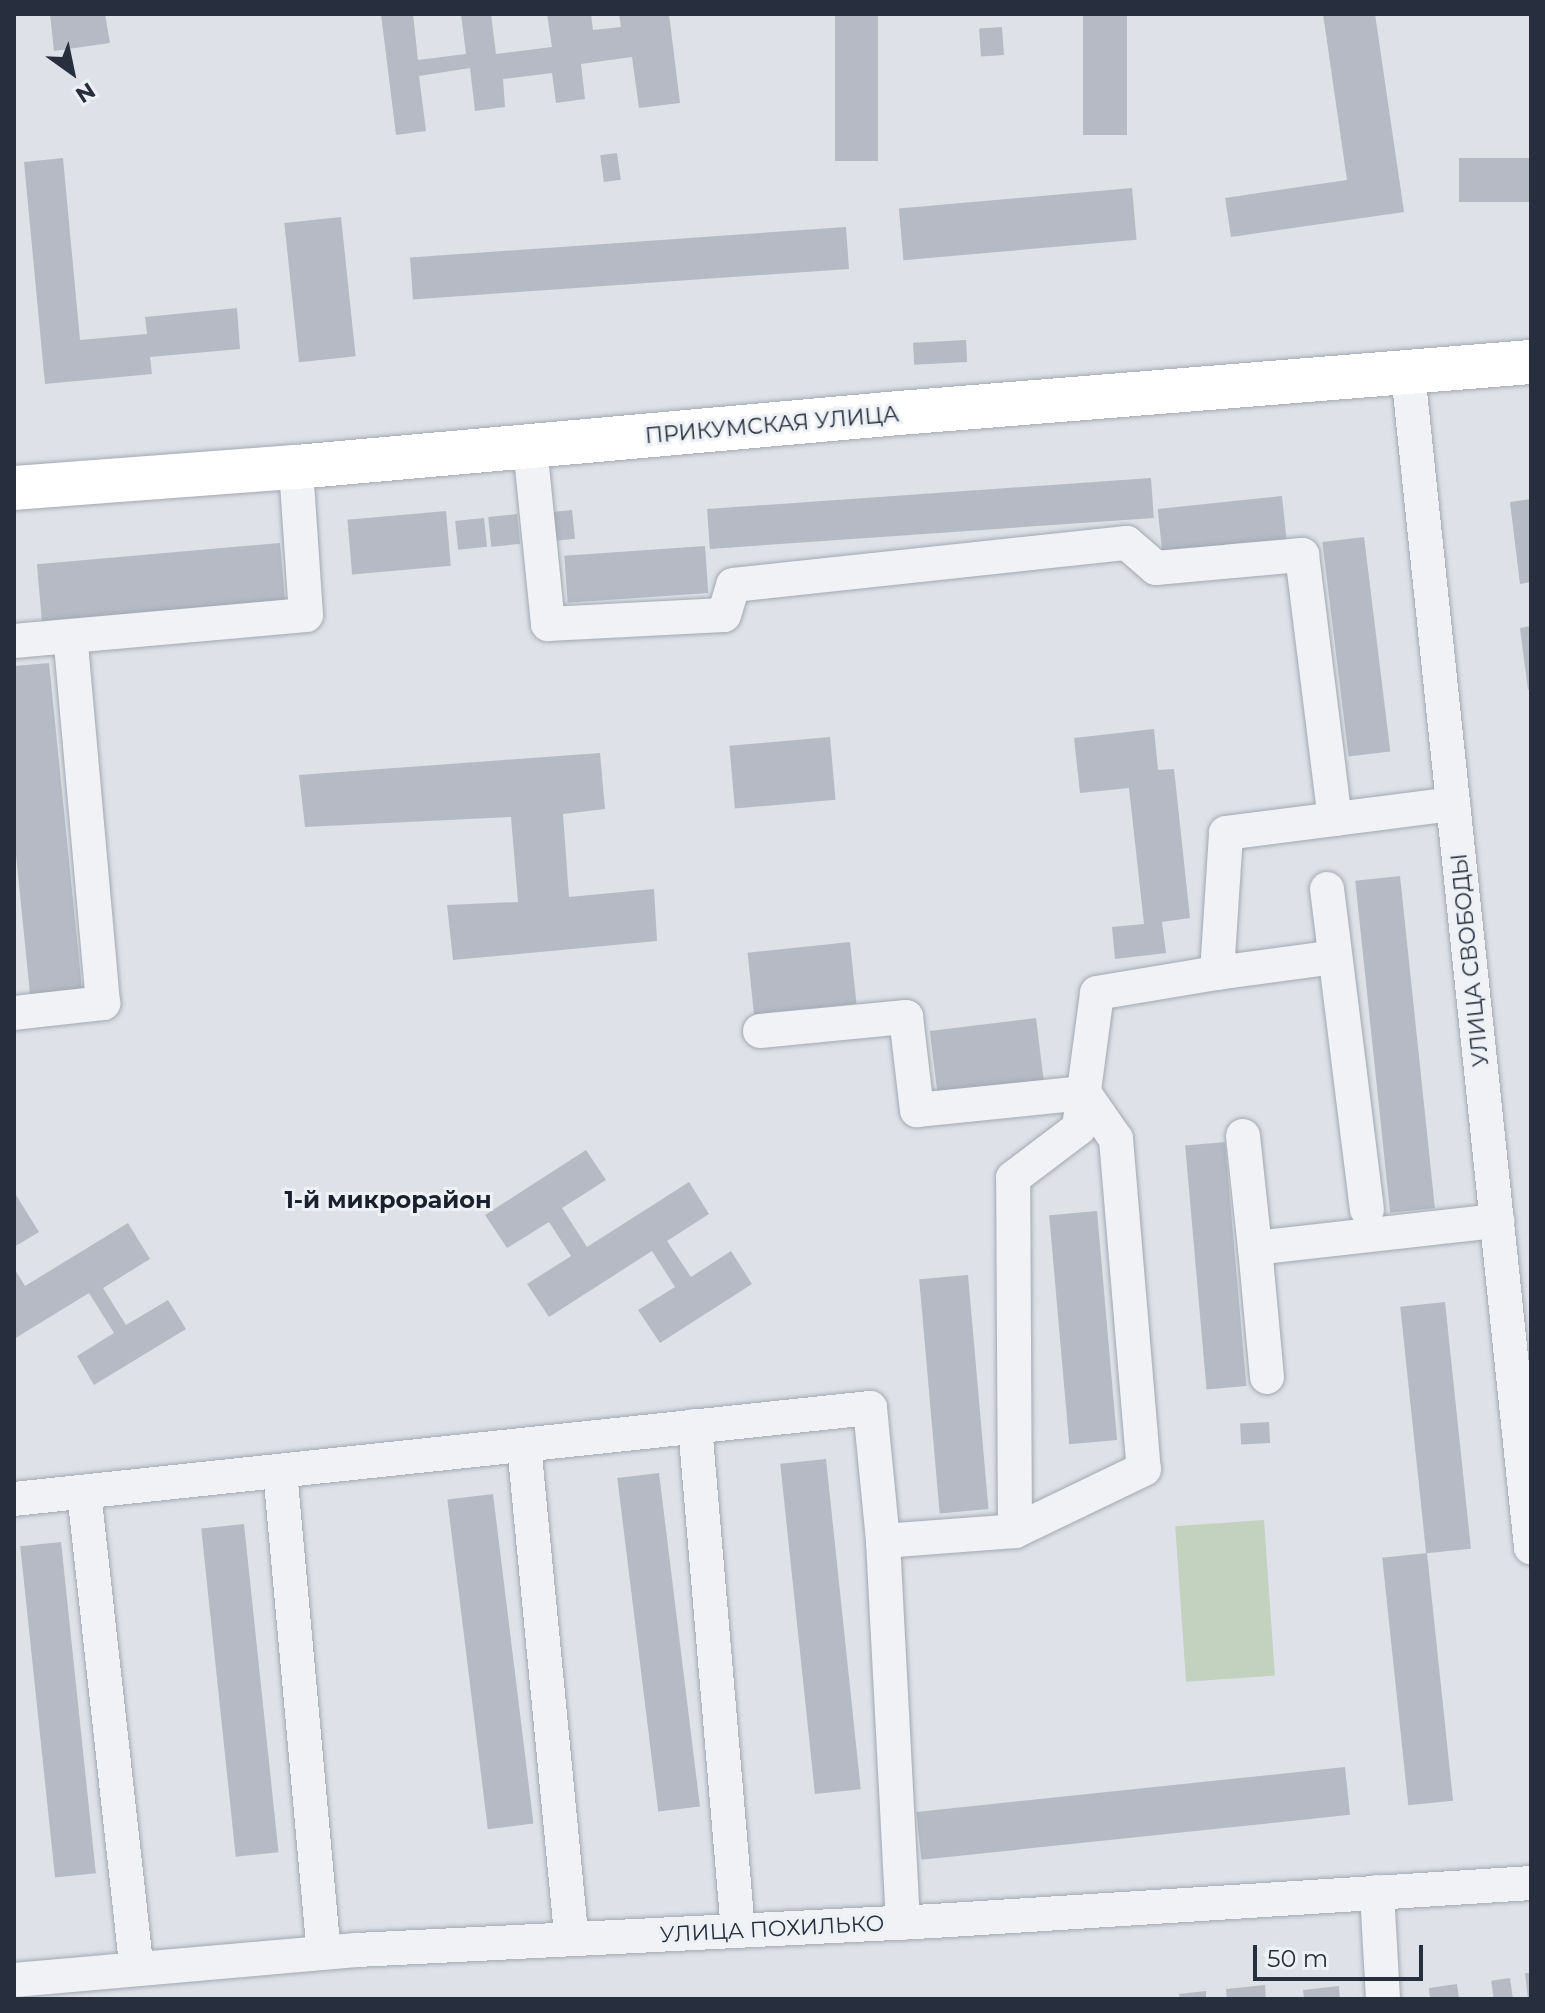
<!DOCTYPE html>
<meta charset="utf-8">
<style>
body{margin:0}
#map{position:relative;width:1545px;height:2013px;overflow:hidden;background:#dee1e7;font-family:Montserrat,sans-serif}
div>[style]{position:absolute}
.green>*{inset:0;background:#c3d1bf;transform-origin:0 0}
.building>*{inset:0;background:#b5bac4;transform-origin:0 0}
.roads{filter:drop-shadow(0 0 2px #a3a8b1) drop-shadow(0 0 2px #a3a8b1)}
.minor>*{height:34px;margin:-17px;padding:0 17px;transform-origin:17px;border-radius:17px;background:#f0f2f5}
.major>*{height:44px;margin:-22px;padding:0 22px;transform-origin:22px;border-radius:22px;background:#fff}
span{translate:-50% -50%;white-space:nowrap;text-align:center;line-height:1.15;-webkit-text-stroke:6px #edf0f5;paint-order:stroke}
.street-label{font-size:22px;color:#272e3d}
.neighbourhood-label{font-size:24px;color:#1a202e;font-weight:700}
.frame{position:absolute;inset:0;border:16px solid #272e3d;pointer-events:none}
.north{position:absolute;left:32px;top:32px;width:80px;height:80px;-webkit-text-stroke:6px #edf0f5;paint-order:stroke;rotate:147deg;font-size:22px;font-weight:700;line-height:32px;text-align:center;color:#272e3d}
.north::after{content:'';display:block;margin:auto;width:28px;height:36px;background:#272e3d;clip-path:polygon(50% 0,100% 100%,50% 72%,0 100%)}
.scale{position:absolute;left:1253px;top:1945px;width:170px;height:36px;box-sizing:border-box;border:4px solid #272e3d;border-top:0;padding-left:10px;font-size:24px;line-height:28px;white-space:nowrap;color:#272e3d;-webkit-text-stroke:6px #edf0f5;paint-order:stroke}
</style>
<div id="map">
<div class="green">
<i style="left:1264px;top:1520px;width:156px;height:89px;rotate:86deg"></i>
</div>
<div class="building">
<i style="clip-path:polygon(50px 14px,105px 14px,110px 43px,54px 51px)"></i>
<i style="clip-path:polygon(381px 14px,413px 14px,418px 60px,466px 54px,461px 14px,491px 14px,496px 54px,552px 47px,547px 14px,591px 14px,593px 30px,621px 27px,619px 14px,669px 14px,680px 103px,639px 108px,632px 57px,581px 64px,585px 99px,556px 103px,552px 73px,503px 79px,505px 107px,475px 111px,470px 68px,419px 76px,426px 131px,396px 135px)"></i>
<i style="left:835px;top:14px;width:43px;height:147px"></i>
<i style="left:1083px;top:14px;width:44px;height:121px"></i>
<i style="clip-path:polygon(1323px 14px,1375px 14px,1404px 212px,1231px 237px,1225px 198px,1347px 180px)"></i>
<i style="left:1002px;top:27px;width:28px;height:23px;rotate:86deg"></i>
<i style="left:617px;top:153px;width:27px;height:17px;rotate:82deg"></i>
<i style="clip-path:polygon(63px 158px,80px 340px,147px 334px,145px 317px,237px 308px,240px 349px,150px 357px,152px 374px,45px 384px,24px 162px)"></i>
<i style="left:1531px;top:158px;width:44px;height:72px;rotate:90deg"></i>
<i style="left:1132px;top:188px;width:52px;height:234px;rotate:85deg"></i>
<i style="left:341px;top:217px;width:140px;height:57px;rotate:84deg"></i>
<i style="left:846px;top:227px;width:42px;height:437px;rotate:86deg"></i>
<i style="left:966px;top:340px;width:22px;height:53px;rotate:87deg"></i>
<i style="left:1151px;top:478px;width:40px;height:445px;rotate:86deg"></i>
<i style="left:1282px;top:496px;width:44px;height:125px;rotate:84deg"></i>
<i style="clip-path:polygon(1531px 499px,1531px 582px,1520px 584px,1510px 502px)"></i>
<i style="left:572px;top:510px;width:29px;height:29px;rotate:84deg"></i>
<i style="left:446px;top:511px;width:55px;height:99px;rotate:85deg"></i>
<i style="left:517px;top:514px;width:30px;height:29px;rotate:84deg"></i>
<i style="left:484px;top:518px;width:29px;height:29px;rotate:84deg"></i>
<i style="left:1364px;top:537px;width:216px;height:42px;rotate:83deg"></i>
<i style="left:280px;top:543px;width:57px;height:244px;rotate:85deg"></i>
<i style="left:705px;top:546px;width:47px;height:141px;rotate:86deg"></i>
<i style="clip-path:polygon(1531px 626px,1531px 689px,1528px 690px,1520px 628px)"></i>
<i style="clip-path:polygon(49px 663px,82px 989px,30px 994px,14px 835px,14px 666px)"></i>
<i style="clip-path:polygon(1154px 729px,1158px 770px,1174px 769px,1190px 918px,1162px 922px,1166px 953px,1115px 959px,1112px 927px,1144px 924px,1129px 788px,1080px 793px,1074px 738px)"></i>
<i style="left:830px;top:737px;width:63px;height:101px;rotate:85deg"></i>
<i style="clip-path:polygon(600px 753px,605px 809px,563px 814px,569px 897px,654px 889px,657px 941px,453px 960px,447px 905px,518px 902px,511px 817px,305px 827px,299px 775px)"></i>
<i style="left:1400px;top:876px;width:334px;height:45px;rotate:84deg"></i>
<i style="left:850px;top:942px;width:62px;height:103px;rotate:84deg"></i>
<i style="left:1036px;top:1018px;width:68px;height:107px;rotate:83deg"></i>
<i style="left:1225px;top:1142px;width:245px;height:40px;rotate:85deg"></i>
<i style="clip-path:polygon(586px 1150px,606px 1180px,562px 1208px,587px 1247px,689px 1182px,709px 1214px,667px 1241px,691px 1277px,731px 1251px,752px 1284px,660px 1343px,638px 1310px,675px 1287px,652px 1251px,549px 1317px,527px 1284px,571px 1256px,549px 1222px,507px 1248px,485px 1215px)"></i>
<i style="clip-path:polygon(16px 1195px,39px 1232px,14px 1247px,14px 1196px)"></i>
<i style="left:1097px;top:1211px;width:230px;height:48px;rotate:85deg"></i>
<i style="clip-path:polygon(128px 1223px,150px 1259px,103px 1288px,126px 1325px,168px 1300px,186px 1329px,94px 1385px,77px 1356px,114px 1333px,89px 1293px,14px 1339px,14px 1268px,25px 1286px)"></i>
<i style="left:968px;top:1275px;width:235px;height:49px;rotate:85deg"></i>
<i style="left:1445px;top:1302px;width:248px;height:45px;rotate:84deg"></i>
<i style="left:1269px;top:1422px;width:21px;height:29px;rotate:87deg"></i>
<i style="left:826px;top:1459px;width:332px;height:46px;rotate:84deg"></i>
<i style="left:659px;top:1473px;width:336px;height:42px;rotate:83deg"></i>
<i style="left:493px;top:1494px;width:332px;height:46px;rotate:83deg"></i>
<i style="left:244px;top:1524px;width:330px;height:43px;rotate:84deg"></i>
<i style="left:61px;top:1542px;width:333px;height:41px;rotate:84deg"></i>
<i style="left:1427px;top:1553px;width:249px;height:45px;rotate:84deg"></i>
<i style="left:1345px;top:1767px;width:48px;height:431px;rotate:84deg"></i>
<i style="clip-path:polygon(1525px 1973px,1531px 1973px,1531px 1999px,1528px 1999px)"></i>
<i style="left:1510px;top:1978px;width:21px;height:19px;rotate:82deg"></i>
<i style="clip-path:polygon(1457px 1984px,1459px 1999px,1430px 1999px,1429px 1988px)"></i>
<i style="clip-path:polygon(1265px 1985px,1266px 1999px,1227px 1999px,1226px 1989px)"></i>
<i style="clip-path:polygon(1339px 1986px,1340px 1999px,1304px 1999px,1303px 1990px)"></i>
<i style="clip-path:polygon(1206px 1991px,1206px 1999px,1180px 1999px,1179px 1994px)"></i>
</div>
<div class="roads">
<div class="minor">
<i style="left:1408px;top:373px;width:1181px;rotate:84.02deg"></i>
<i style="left:530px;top:447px;width:178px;rotate:84.2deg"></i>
<i style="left:548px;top:624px;width:176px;rotate:-2.9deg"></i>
<i style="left:724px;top:615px;width:31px;rotate:-73deg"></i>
<i style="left:733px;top:585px;width:396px;rotate:-6.1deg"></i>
<i style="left:1127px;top:543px;width:38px;rotate:41deg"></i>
<i style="left:1156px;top:568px;width:147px;rotate:-5.1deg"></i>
<i style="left:1302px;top:555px;width:266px;rotate:82.9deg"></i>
<i style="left:14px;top:641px;width:293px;rotate:-5.1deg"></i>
<i style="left:306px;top:615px;width:148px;rotate:-93.9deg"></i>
<i style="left:1327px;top:889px;width:323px;rotate:82.9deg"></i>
<i style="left:1217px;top:973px;width:119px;rotate:-7.7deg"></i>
<i style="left:14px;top:1013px;width:90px;rotate:-6.4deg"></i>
<i style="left:103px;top:1003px;width:368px;rotate:-95.1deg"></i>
<i style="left:760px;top:1031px;width:147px;rotate:-5.5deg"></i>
<i style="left:906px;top:1017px;width:94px;rotate:83.3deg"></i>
<i style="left:917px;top:1110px;width:168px;rotate:-5.8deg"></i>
<i style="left:1084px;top:1093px;width:56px;rotate:55.2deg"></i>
<i style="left:1116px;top:1139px;width:331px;rotate:85.2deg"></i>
<i style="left:1144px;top:1469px;width:143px;rotate:154.3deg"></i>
<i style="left:1243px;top:1136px;width:113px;rotate:83.9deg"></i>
<i style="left:1267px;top:1377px;width:130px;rotate:-95.3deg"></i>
<i style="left:1255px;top:1248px;width:244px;rotate:-6.4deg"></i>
<i style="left:695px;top:1426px;width:507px;rotate:85.13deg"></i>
<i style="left:524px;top:1445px;width:496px;rotate:84.5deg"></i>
<i style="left:280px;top:1471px;width:483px;rotate:84.8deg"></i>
<i style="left:84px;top:1492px;width:480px;rotate:83.7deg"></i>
<i style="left:14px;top:1499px;width:861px;rotate:-6.07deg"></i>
<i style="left:870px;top:1408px;width:134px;rotate:84.4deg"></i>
<i style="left:1377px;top:1892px;width:107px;rotate:86.8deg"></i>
<i style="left:903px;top:1923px;width:383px;rotate:-93deg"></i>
<i style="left:883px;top:1541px;width:132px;rotate:-4.3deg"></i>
<i style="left:1015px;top:1531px;width:353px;rotate:-90.3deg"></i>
<i style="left:1013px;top:1178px;width:83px;rotate:-37.1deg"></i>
<i style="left:1079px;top:1128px;width:136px;rotate:-82.4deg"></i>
<i style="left:1097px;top:993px;width:122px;rotate:-9.5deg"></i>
<i style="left:1217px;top:973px;width:140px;rotate:-86.3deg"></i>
<i style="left:1226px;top:833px;width:229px;rotate:-7.3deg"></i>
<i style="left:14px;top:1980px;width:344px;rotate:-5deg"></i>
<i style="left:357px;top:1950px;width:578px;rotate:-2.88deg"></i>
<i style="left:934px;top:1921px;width:598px;rotate:-3.64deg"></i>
</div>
<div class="major">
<i style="left:14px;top:488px;width:283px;rotate:-4.3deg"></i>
<i style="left:296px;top:467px;width:593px;rotate:-5.12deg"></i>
<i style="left:887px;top:414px;width:646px;rotate:-4.62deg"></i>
</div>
</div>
<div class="street-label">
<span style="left:772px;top:425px;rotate:-5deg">ПРИКУМСКАЯ УЛИЦА</span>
<span style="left:1470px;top:960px;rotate:-96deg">УЛИЦА СВОБОДЫ</span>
<span style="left:772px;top:1929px;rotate:-3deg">УЛИЦА ПОХИЛЬКО</span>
</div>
<div class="neighbourhood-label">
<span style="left:388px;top:1200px">1-й микрорайон</span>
</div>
<div class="frame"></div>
<div class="north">N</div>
<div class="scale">50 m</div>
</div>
